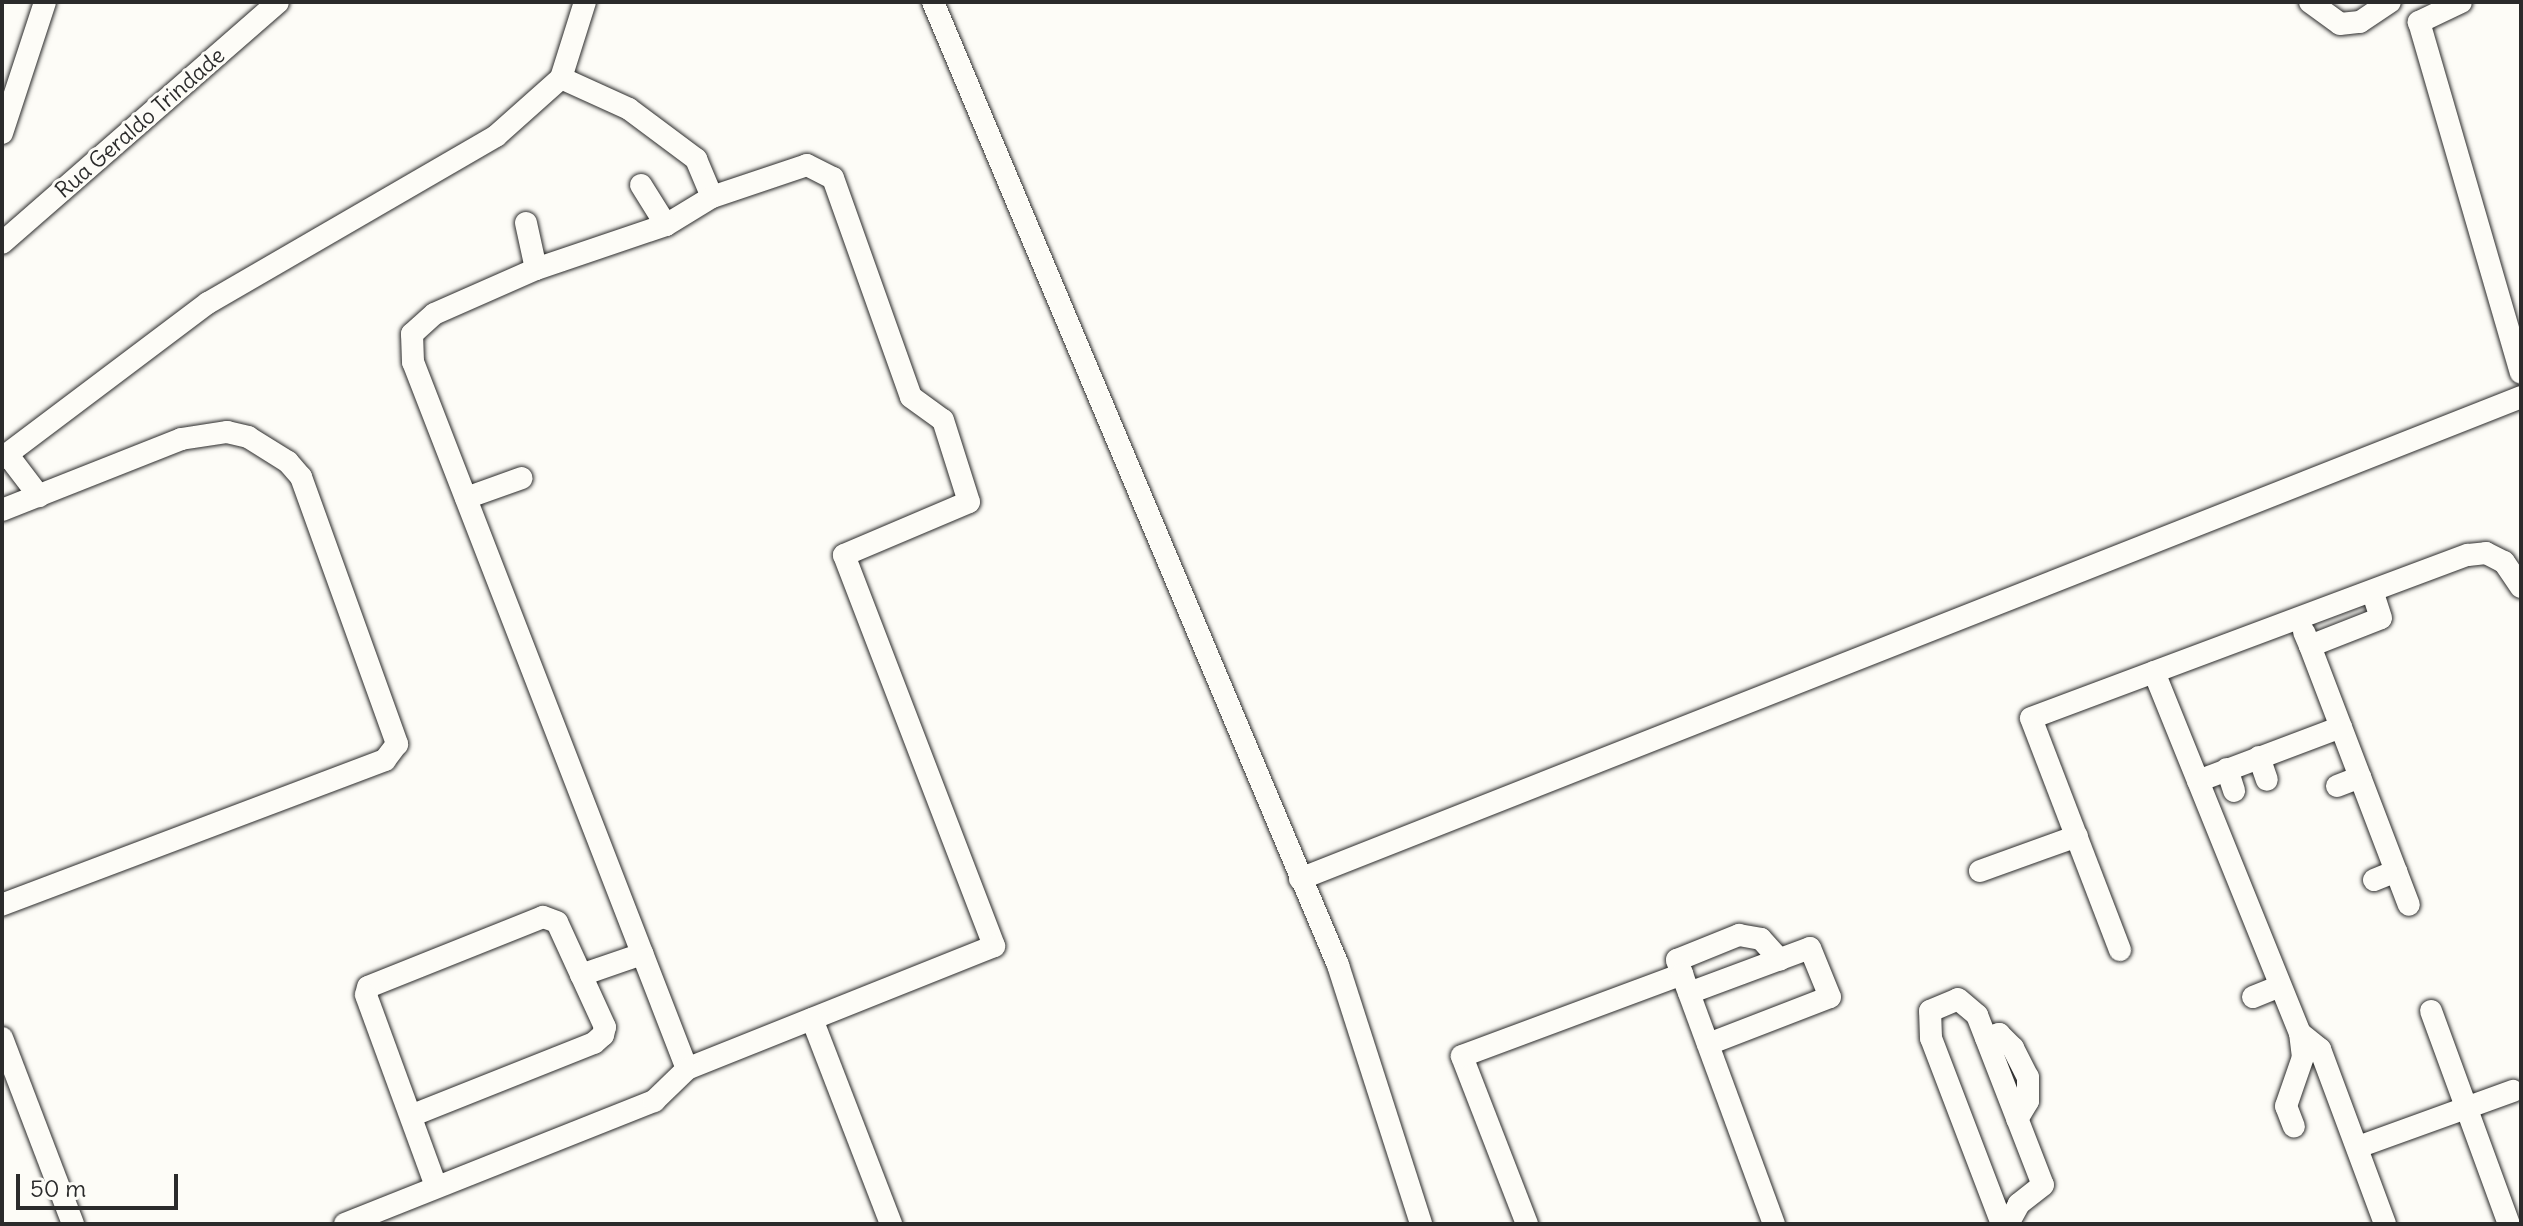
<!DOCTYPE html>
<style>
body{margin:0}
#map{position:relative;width:2523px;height:1226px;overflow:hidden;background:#fdfcf7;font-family:Delius,sans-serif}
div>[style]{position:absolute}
.roads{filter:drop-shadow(0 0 2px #2b2b2b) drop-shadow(0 0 2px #2b2b2b)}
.minor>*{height:22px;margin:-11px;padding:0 11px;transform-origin:11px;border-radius:11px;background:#fdfcf7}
span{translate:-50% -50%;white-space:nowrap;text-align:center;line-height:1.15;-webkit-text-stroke:6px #fdfcf7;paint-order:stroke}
.street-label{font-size:22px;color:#2b2b2b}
.frame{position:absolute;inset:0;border:4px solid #2b2b2b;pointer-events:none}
.scale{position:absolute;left:16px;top:1174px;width:162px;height:36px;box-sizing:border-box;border:4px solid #2b2b2b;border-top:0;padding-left:10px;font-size:24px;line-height:28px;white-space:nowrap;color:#2b2b2b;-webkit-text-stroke:6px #fdfcf7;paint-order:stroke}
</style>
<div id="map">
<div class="roads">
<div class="minor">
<i style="left:933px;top:2px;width:1045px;rotate:67.19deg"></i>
<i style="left:1338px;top:965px;width:272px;rotate:72.2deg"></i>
<i style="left:2310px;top:2px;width:37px;rotate:36deg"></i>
<i style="left:2340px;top:24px;width:20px;rotate:-6deg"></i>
<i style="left:2360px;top:22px;width:36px;rotate:-34deg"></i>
<i style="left:2461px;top:2px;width:47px;rotate:154.5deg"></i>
<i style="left:2419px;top:22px;width:365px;rotate:73.8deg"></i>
<i style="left:561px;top:78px;width:75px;rotate:24.5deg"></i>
<i style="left:629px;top:109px;width:84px;rotate:36.7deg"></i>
<i style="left:696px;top:159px;width:41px;rotate:67.2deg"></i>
<i style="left:2px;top:133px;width:138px;rotate:-71.8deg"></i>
<i style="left:807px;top:165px;width:29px;rotate:27deg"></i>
<i style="left:833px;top:178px;width:232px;rotate:70.4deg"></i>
<i style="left:911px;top:397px;width:39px;rotate:36deg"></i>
<i style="left:943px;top:420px;width:86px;rotate:72.4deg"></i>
<i style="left:969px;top:502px;width:136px;rotate:157deg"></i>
<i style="left:844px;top:555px;width:419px;rotate:69deg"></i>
<i style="left:994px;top:946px;width:331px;rotate:158.2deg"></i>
<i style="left:687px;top:1069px;width:758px;rotate:-111.18deg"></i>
<i style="left:413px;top:362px;width:28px;rotate:-92deg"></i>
<i style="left:412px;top:334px;width:30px;rotate:-42deg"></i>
<i style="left:434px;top:314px;width:111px;rotate:-23.8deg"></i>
<i style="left:536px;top:269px;width:137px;rotate:-18.7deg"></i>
<i style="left:666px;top:225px;width:54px;rotate:-31.3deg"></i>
<i style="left:712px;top:197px;width:100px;rotate:-18.6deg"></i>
<i style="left:641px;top:185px;width:47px;rotate:58deg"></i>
<i style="left:526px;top:223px;width:47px;rotate:77.7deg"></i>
<i style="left:2px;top:243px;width:366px;rotate:-41.1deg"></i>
<i style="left:7px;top:454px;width:53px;rotate:52.7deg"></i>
<i style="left:2px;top:458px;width:258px;rotate:-37deg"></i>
<i style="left:208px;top:303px;width:333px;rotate:-30.1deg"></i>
<i style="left:496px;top:136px;width:87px;rotate:-41.7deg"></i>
<i style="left:561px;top:78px;width:80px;rotate:-72.5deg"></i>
<i style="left:466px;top:498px;width:59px;rotate:-19.7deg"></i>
<i style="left:2px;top:510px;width:193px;rotate:-21.6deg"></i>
<i style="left:181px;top:439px;width:47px;rotate:-8.7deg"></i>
<i style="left:227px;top:432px;width:22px;rotate:13deg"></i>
<i style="left:248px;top:437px;width:47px;rotate:32deg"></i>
<i style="left:288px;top:462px;width:20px;rotate:49deg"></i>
<i style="left:301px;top:477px;width:284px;rotate:70.2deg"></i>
<i style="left:397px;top:744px;width:20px;rotate:127deg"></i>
<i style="left:385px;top:760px;width:410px;rotate:159.3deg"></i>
<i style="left:2304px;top:632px;width:15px;rotate:67deg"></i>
<i style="left:2310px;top:646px;width:76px;rotate:-21.5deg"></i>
<i style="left:2381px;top:618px;width:28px;rotate:-108deg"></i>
<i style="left:2310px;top:646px;width:277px;rotate:69.1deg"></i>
<i style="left:2154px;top:672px;width:389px;rotate:68deg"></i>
<i style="left:2300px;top:1033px;width:24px;rotate:83deg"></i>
<i style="left:2303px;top:1057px;width:52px;rotate:109.1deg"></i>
<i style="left:2286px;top:1106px;width:22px;rotate:69deg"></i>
<i style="left:2259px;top:757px;width:24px;rotate:71deg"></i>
<i style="left:2227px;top:769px;width:23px;rotate:72deg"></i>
<i style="left:2198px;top:781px;width:153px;rotate:-20.7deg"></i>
<i style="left:2337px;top:786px;width:25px;rotate:-21deg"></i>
<i style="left:1980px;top:871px;width:103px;rotate:-19.8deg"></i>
<i style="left:1300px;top:879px;width:1313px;rotate:-21.54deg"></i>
<i style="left:2374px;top:880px;width:24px;rotate:-22deg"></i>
<i style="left:2120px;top:950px;width:248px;rotate:-111deg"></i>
<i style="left:2031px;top:718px;width:466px;rotate:-20.5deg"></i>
<i style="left:2468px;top:555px;width:18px;rotate:-6deg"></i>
<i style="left:2486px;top:553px;width:20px;rotate:27deg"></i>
<i style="left:2504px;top:562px;width:30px;rotate:56deg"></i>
<i style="left:1682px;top:974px;width:15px;rotate:-110deg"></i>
<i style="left:1677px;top:960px;width:67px;rotate:-22deg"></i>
<i style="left:1739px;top:935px;width:22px;rotate:10deg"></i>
<i style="left:1761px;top:939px;width:28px;rotate:48deg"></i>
<i style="left:581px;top:975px;width:65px;rotate:-19deg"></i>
<i style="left:1689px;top:993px;width:129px;rotate:-20.4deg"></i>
<i style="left:1810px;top:948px;width:53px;rotate:67.8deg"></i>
<i style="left:1830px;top:997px;width:131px;rotate:158.9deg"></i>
<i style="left:2253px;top:997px;width:27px;rotate:-22deg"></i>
<i style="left:2431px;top:1011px;width:227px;rotate:69.9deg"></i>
<i style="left:812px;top:1019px;width:220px;rotate:68.9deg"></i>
<i style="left:2300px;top:1033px;width:26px;rotate:39deg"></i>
<i style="left:2320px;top:1049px;width:187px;rotate:69.6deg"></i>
<i style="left:2px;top:1038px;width:199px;rotate:69.1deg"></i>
<i style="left:1986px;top:1038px;width:14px;rotate:-17deg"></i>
<i style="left:1999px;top:1034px;width:20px;rotate:45deg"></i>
<i style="left:2013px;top:1048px;width:33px;rotate:63deg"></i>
<i style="left:2028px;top:1077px;width:24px;rotate:90deg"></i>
<i style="left:2028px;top:1101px;width:21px;rotate:121deg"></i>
<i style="left:413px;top:1115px;width:195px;rotate:-21.7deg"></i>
<i style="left:594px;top:1043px;width:12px;rotate:-42deg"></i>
<i style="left:603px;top:1035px;width:8px;rotate:-76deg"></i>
<i style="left:605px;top:1027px;width:115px;rotate:-114.6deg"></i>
<i style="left:557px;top:922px;width:15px;rotate:-160deg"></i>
<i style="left:543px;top:917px;width:188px;rotate:158.2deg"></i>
<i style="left:368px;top:987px;width:8px;rotate:104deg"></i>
<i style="left:366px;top:995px;width:201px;rotate:69.9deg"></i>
<i style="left:2358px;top:1147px;width:165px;rotate:-19.9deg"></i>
<i style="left:345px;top:1224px;width:333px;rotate:-21.7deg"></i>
<i style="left:654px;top:1101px;width:46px;rotate:-44.1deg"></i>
<i style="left:1527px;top:1224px;width:180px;rotate:-111.2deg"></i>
<i style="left:1462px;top:1056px;width:235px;rotate:-20.4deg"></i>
<i style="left:1682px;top:974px;width:266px;rotate:69.8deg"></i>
<i style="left:2002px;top:1224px;width:199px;rotate:-110.9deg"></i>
<i style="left:1931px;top:1038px;width:27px;rotate:-92deg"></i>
<i style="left:1930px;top:1011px;width:30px;rotate:-23deg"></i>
<i style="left:1958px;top:999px;width:25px;rotate:40deg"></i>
<i style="left:1977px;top:1015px;width:182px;rotate:68.8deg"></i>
<i style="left:2043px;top:1185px;width:31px;rotate:142deg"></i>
<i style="left:2019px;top:1204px;width:23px;rotate:119deg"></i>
</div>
</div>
<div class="street-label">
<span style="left:140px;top:123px;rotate:-41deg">Rua Geraldo Trindade</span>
</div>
<div class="frame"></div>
<div class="scale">50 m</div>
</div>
